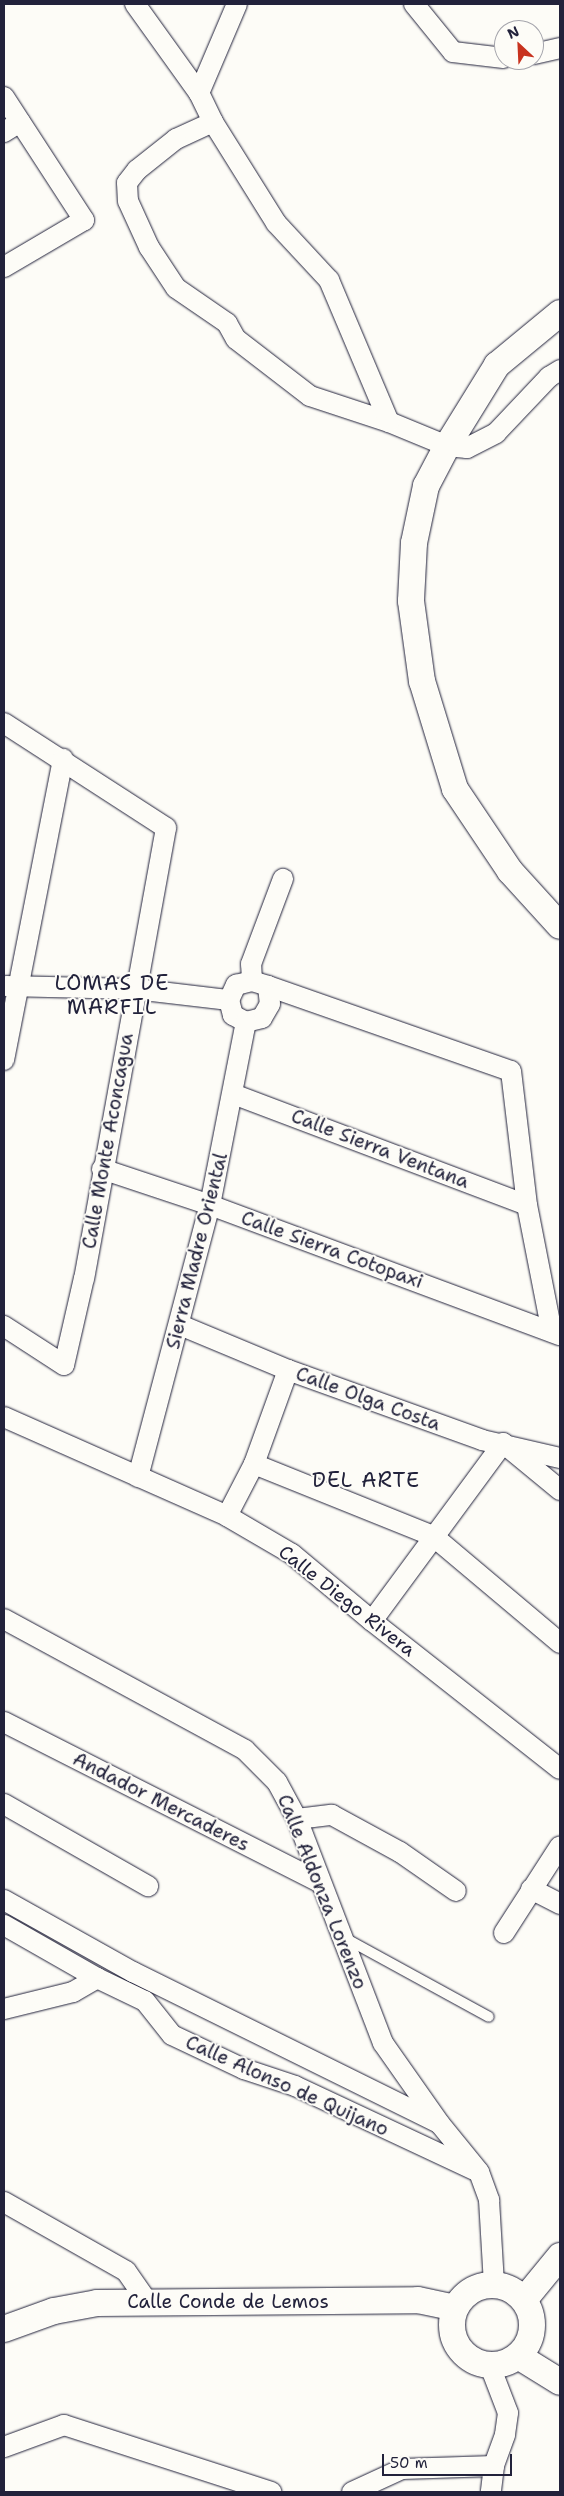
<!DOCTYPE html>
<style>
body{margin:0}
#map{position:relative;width:564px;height:2496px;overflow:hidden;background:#fdfcf7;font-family:"Shantell Sans",sans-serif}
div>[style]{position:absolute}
.roads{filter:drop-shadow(0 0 1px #22223b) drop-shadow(0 0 1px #22223b)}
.service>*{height:10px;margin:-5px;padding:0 5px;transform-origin:5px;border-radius:5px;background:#fdfcf7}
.minor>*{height:20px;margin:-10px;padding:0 10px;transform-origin:10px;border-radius:10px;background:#fdfcf7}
.tertiary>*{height:26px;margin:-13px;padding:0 13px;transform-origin:13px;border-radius:13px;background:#fdfcf7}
.tertiary>.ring{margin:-13px;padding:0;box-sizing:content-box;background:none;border:26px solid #fdfcf7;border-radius:50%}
span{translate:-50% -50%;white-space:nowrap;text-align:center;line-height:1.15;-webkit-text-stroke:4px #fdfcf7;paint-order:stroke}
.street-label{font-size:19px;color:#22223b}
.quarter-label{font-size:21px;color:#22223b;letter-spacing:1px}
.frame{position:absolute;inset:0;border:5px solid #22223b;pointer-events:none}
.north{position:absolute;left:494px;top:20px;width:50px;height:50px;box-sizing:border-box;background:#fdfcf7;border:1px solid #a5a5ac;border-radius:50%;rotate:335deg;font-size:14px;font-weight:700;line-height:20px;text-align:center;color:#22223b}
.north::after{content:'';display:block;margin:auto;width:18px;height:22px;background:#c8321e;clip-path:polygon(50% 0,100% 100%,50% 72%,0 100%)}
.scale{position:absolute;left:382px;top:2454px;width:130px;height:22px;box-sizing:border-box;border:2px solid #22223b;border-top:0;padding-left:6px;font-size:15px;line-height:18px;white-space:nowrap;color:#22223b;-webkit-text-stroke:4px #fdfcf7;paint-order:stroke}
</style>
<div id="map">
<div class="roads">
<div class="service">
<i style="left:343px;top:1937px;width:166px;rotate:28.7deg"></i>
</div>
<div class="minor">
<i style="left:135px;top:4px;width:110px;rotate:54.3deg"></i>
<i style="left:237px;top:4px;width:97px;rotate:113.1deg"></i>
<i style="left:199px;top:93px;width:32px;rotate:64deg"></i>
<i style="left:213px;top:122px;width:41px;rotate:155.3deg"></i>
<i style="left:176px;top:139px;width:50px;rotate:141.5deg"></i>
<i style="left:137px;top:170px;width:16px;rotate:128deg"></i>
<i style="left:127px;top:183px;width:18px;rotate:87deg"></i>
<i style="left:128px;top:201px;width:51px;rotate:65.5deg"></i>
<i style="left:149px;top:247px;width:49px;rotate:56.6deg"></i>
<i style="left:176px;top:288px;width:62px;rotate:34.5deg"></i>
<i style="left:227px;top:323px;width:18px;rotate:61deg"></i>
<i style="left:236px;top:339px;width:93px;rotate:37.6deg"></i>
<i style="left:310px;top:396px;width:83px;rotate:18.2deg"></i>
<i style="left:389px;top:422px;width:63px;rotate:22.5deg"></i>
<i style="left:447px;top:446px;width:20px;rotate:6deg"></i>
<i style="left:467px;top:448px;width:33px;rotate:-27deg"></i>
<i style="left:496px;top:433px;width:77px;rotate:-46.6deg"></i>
<i style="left:549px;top:377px;width:13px;rotate:-32deg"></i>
<i style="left:414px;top:4px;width:62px;rotate:50.9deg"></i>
<i style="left:453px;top:52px;width:51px;rotate:6.7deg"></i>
<i style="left:534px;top:54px;width:27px;rotate:-13deg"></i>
<i style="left:4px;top:97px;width:147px;rotate:57deg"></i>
<i style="left:84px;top:220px;width:93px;rotate:149.6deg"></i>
<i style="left:213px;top:122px;width:119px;rotate:58deg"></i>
<i style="left:276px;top:223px;width:78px;rotate:47.1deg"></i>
<i style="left:329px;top:280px;width:154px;rotate:67.1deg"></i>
<i style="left:4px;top:132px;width:19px;rotate:-32deg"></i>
<i style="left:4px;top:723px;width:193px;rotate:32.9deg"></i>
<i style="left:166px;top:828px;width:457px;rotate:100.3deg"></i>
<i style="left:84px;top:1278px;width:89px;rotate:102.9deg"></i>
<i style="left:64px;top:1365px;width:72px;rotate:-147deg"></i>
<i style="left:252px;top:981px;width:17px;rotate:17deg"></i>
<i style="left:268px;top:986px;width:18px;rotate:84deg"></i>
<i style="left:270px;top:1004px;width:16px;rotate:120deg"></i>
<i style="left:262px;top:1018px;width:16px;rotate:166deg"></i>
<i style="left:246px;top:1022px;width:15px;rotate:-152deg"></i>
<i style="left:233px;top:1015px;width:16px;rotate:-105deg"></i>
<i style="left:229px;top:1000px;width:17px;rotate:-65deg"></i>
<i style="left:236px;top:985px;width:16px;rotate:-14deg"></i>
<i style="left:252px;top:981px;width:17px;rotate:-93deg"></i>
<i style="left:251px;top:964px;width:91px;rotate:-69.4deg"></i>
<i style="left:6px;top:986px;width:129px;rotate:1.3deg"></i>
<i style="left:135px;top:989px;width:95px;rotate:6.7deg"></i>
<i style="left:268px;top:986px;width:257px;rotate:19.3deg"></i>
<i style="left:511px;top:1071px;width:135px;rotate:83.2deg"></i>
<i style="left:527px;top:1205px;width:129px;rotate:78.9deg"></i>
<i style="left:4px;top:1060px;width:307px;rotate:-78.9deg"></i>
<i style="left:233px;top:1094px;width:314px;rotate:20.7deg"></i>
<i style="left:102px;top:1169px;width:114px;rotate:18.4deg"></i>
<i style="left:210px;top:1205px;width:373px;rotate:20.4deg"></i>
<i style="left:180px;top:1325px;width:117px;rotate:22.6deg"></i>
<i style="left:288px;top:1370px;width:206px;rotate:19.8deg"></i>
<i style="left:482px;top:1440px;width:80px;rotate:13deg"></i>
<i style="left:4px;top:1417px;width:244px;rotate:23.9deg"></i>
<i style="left:227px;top:1516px;width:75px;rotate:30.3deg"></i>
<i style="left:292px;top:1554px;width:104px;rotate:39.9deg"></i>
<i style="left:372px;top:1621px;width:239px;rotate:38.2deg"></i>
<i style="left:254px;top:1464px;width:193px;rotate:21.9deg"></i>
<i style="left:433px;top:1536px;width:166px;rotate:40.1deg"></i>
<i style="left:138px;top:1477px;width:281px;rotate:-75.2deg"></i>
<i style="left:210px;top:1205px;width:187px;rotate:-78.9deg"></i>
<i style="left:227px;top:1516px;width:59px;rotate:-62.6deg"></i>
<i style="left:254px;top:1464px;width:100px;rotate:-70.1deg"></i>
<i style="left:4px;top:1619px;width:274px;rotate:28.5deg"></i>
<i style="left:245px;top:1750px;width:45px;rotate:45deg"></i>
<i style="left:277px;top:1782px;width:42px;rotate:61.6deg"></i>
<i style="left:297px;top:1819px;width:240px;rotate:69deg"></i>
<i style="left:383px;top:2043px;width:99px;rotate:54.9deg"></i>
<i style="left:440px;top:2124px;width:62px;rotate:50.9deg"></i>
<i style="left:479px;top:2172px;width:30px;rotate:70deg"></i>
<i style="left:489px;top:2200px;width:84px;rotate:86.6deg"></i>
<i style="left:372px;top:1621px;width:221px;rotate:-53.6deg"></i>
<i style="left:503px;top:1443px;width:74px;rotate:39.5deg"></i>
<i style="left:4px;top:1722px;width:352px;rotate:26.9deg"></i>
<i style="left:4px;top:1804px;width:166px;rotate:29.7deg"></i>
<i style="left:297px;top:1819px;width:35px;rotate:-7deg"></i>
<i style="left:332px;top:1815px;width:77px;rotate:28.6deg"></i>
<i style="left:400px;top:1852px;width:68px;rotate:34.9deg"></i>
<i style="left:531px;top:1889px;width:33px;rotate:27deg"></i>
<i style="left:4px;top:1900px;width:148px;rotate:29.2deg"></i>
<i style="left:133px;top:1972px;width:340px;rotate:26.3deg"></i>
<i style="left:4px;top:1925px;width:107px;rotate:29.7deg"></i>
<i style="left:97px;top:1978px;width:53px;rotate:25.6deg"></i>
<i style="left:145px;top:2001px;width:43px;rotate:51.5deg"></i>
<i style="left:172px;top:2035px;width:80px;rotate:25.3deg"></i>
<i style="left:244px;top:2069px;width:54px;rotate:18.4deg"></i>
<i style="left:295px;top:2086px;width:198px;rotate:25.1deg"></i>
<i style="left:504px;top:1933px;width:103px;rotate:-57.2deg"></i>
<i style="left:4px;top:2009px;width:71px;rotate:-13.8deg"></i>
<i style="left:73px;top:1992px;width:28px;rotate:-30deg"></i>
<i style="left:4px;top:2202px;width:140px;rotate:29.5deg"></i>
<i style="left:126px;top:2271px;width:40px;rotate:55.1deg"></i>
<i style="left:490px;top:2366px;width:50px;rotate:69deg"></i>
<i style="left:508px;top:2413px;width:22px;rotate:98deg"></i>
<i style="left:505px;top:2435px;width:33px;rotate:110deg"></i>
<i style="left:494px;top:2466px;width:26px;rotate:97deg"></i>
<i style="left:4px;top:2447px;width:64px;rotate:-20.1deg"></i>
<i style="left:64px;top:2425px;width:218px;rotate:17.9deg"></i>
<i style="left:352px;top:2492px;width:55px;rotate:-24.7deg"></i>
<i style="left:402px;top:2469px;width:92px;rotate:-1.9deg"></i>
</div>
<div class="tertiary">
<i style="left:560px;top:313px;width:82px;rotate:140.5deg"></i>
<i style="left:497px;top:365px;width:95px;rotate:121.7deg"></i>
<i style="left:447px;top:446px;width:45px;rotate:117.7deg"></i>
<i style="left:426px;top:486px;width:58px;rotate:101.9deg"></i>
<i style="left:414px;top:543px;width:58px;rotate:93deg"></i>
<i style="left:411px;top:601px;width:81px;rotate:82.2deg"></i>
<i style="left:422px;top:681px;width:113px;rotate:73deg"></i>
<i style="left:455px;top:789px;width:99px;rotate:56.1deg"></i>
<i style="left:510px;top:871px;width:74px;rotate:47.7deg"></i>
<i class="ring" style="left:452px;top:2285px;width:54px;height:54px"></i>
<i style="left:524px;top:2300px;width:57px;rotate:-50.7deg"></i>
<i style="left:4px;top:2329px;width:53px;rotate:-19.8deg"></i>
<i style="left:54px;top:2311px;width:44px;rotate:-10.5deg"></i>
<i style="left:97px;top:2303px;width:321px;rotate:-0.5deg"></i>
<i style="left:418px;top:2300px;width:38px;rotate:12deg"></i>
<i style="left:518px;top:2356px;width:49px;rotate:31.8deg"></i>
</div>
</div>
<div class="street-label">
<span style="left:108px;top:1141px;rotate:-80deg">Calle Monte Aconcagua</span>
<span style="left:380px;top:1149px;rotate:21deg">Calle Sierra Ventana</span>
<span style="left:332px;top:1250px;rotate:20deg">Calle Sierra Cotopaxi</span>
<span style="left:197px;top:1251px;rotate:-76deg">Sierra Madre Oriental</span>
<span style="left:368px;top:1399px;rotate:20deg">Calle Olga Costa</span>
<span style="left:347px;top:1601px;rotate:38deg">Calle Diego Rivera</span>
<span style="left:161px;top:1802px;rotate:27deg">Andador Mercaderes</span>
<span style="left:322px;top:1892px;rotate:68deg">Calle Aldonza Lorenzo</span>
<span style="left:287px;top:2086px;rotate:24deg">Calle Alonso de Quijano</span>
<span style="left:228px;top:2302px">Calle Conde de Lemos</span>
</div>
<div class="quarter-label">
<span style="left:112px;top:995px">LOMAS DE<br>MARFIL</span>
<span style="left:366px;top:1480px">DEL ARTE</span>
</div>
<div class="frame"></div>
<div class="north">N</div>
<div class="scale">50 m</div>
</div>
